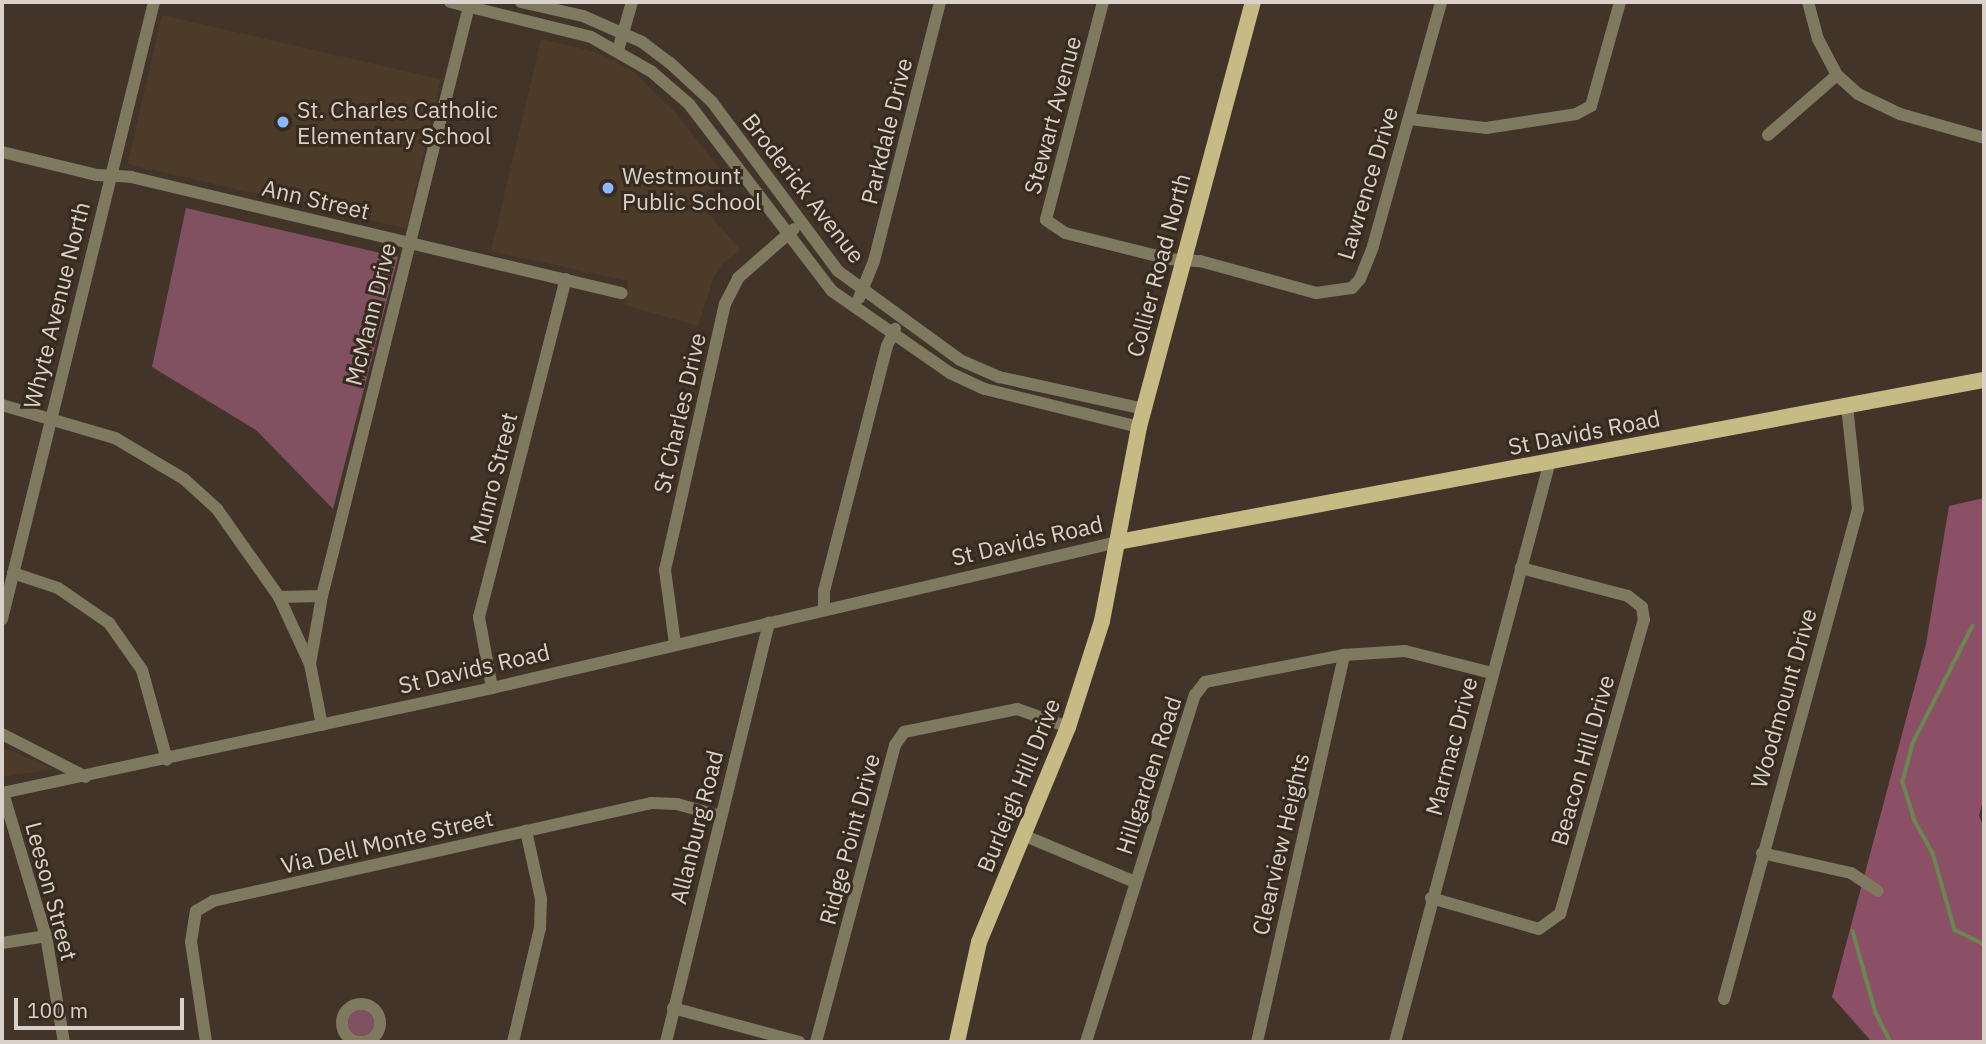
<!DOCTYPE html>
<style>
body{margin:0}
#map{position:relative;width:1986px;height:1044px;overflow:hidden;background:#423428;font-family:"IBM Plex Sans",sans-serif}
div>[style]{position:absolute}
.built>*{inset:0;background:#4d3b29;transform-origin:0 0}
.green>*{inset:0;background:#815162}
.round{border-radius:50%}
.forest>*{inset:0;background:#8c5066}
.stream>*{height:3.5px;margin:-1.75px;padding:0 1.75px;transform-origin:1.75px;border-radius:1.75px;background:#6a8750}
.minor>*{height:12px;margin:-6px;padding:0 6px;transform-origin:6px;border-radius:6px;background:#7f7960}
.minor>.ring{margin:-6px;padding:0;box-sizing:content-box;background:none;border:12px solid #7f7960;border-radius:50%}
.major>*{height:16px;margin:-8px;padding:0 8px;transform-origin:8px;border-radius:8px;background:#c6bb85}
.dots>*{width:19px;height:19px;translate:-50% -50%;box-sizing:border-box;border:4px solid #372a1e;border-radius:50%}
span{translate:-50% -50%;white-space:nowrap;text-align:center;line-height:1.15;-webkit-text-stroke:6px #372a1e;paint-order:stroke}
.poi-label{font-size:23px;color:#dad2ca}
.left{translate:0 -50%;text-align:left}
.street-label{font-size:23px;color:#dad2ca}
.frame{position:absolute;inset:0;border:4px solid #dad2ca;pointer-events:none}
.scale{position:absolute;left:14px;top:998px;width:170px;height:32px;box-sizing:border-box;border:4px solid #dad2ca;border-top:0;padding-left:9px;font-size:21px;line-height:24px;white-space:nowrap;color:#dad2ca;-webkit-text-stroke:5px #372a1e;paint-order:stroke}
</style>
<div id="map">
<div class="built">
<i style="left:162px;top:15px;width:286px;height:153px;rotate:13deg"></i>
<i style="clip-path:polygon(541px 39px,596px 52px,633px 71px,674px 111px,723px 173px,699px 203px,741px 250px,722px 264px,713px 279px,698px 326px,624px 305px,628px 281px,491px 251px)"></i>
<i style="clip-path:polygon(2px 747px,54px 769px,2px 777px)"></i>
</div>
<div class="green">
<i style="clip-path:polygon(186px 208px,398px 257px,333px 509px,256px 430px,152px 367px)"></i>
<i class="round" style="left:348px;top:1010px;width:26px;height:26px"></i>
</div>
<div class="forest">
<i style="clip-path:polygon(1984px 498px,1984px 796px,1979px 816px,1984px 827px,1984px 1042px,1872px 1042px,1832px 997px,1926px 644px,1949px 506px)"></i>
</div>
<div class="stream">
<i style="left:1973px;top:626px;width:132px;rotate:117deg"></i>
<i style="left:1913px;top:744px;width:39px;rotate:105deg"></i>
<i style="left:1903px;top:782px;width:39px;rotate:73deg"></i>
<i style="left:1914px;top:819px;width:39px;rotate:61deg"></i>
<i style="left:1933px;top:853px;width:80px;rotate:74.1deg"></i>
<i style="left:1955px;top:930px;width:32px;rotate:26deg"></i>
<i style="left:1853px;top:931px;width:85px;rotate:74.3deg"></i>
<i style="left:1876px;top:1013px;width:33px;rotate:63deg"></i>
</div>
<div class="minor">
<i style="left:450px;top:2px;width:145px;rotate:13.9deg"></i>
<i style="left:591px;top:37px;width:70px;rotate:29.8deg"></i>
<i style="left:652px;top:72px;width:49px;rotate:40.9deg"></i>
<i style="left:689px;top:104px;width:235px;rotate:52.6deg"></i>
<i style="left:832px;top:291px;width:144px;rotate:34.8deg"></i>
<i style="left:950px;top:373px;width:38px;rotate:25deg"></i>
<i style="left:985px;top:389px;width:159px;rotate:13.9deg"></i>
<i style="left:521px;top:2px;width:64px;rotate:12.7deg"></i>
<i style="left:583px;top:16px;width:64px;rotate:23.8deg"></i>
<i style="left:642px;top:42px;width:34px;rotate:37deg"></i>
<i style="left:669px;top:62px;width:59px;rotate:42.9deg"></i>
<i style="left:712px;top:102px;width:211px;rotate:53.3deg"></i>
<i style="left:838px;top:271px;width:151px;rotate:36.1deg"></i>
<i style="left:960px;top:360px;width:43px;rotate:23.6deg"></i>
<i style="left:999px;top:377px;width:148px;rotate:12.4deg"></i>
<i style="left:1103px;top:2px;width:225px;rotate:104.7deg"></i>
<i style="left:1046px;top:220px;width:23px;rotate:34deg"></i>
<i style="left:1065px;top:233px;width:107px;rotate:14deg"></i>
<i style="left:1169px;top:259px;width:31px;rotate:4deg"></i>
<i style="left:1200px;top:261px;width:120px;rotate:15.4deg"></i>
<i style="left:1316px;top:293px;width:36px;rotate:-8deg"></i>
<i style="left:1352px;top:288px;width:12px;rotate:-48deg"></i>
<i style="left:1360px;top:279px;width:35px;rotate:-68deg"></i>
<i style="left:1373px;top:246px;width:253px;rotate:-74.4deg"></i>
<i style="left:1808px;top:2px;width:38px;rotate:75deg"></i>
<i style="left:1818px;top:39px;width:41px;rotate:62.2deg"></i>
<i style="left:1837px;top:75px;width:28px;rotate:42deg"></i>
<i style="left:1858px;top:94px;width:47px;rotate:25.5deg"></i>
<i style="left:1900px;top:114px;width:87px;rotate:15.9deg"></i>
<i style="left:618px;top:50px;width:50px;rotate:-73.7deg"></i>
<i style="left:1409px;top:119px;width:78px;rotate:6.7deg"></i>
<i style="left:1486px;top:128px;width:91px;rotate:-8.8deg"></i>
<i style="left:1576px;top:114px;width:17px;rotate:-28deg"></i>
<i style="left:1591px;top:106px;width:108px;rotate:-74.4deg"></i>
<i style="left:1768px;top:135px;width:91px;rotate:-41deg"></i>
<i style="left:2px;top:152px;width:98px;rotate:13.6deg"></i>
<i style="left:97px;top:175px;width:34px;rotate:3deg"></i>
<i style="left:131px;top:177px;width:504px;rotate:13.32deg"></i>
<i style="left:859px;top:298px;width:40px;rotate:-68deg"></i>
<i style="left:874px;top:261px;width:267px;rotate:-75.7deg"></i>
<i style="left:2px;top:405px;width:118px;rotate:16.3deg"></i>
<i style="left:115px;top:438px;width:80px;rotate:30.7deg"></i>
<i style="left:184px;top:479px;width:45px;rotate:42.3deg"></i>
<i style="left:217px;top:509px;width:108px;rotate:54.8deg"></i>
<i style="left:279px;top:597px;width:74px;rotate:65.2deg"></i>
<i style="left:310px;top:664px;width:62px;rotate:78.9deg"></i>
<i style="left:13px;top:573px;width:47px;rotate:18.4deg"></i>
<i style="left:58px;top:588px;width:62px;rotate:34.5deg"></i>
<i style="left:109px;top:623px;width:57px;rotate:54.9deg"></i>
<i style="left:142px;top:670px;width:93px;rotate:74.5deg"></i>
<i style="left:279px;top:597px;width:43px;rotate:-1.3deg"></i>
<i style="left:824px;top:609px;width:18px;rotate:-90deg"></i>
<i style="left:824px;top:591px;width:253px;rotate:-75.6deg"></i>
<i style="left:887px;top:346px;width:19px;rotate:-65deg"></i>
<i style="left:2px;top:619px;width:635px;rotate:-76.16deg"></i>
<i style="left:675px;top:644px;width:75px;rotate:-97.7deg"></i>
<i style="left:665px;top:570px;width:273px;rotate:-77.3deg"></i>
<i style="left:725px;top:304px;width:29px;rotate:-63deg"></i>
<i style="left:738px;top:278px;width:74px;rotate:-41.2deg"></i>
<i style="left:310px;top:664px;width:69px;rotate:-80deg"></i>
<i style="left:322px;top:596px;width:612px;rotate:-76.01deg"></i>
<i style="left:492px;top:688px;width:72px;rotate:-100.4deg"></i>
<i style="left:479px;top:617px;width:349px;rotate:-75.6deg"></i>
<i style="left:2px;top:734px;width:94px;rotate:27.1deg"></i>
<i style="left:2px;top:793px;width:501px;rotate:-12.09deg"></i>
<i style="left:492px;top:688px;width:643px;rotate:-13.13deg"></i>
<i style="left:3px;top:793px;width:149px;rotate:73.3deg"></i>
<i style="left:46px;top:936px;width:108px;rotate:80.4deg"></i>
<i style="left:1023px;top:835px;width:121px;rotate:22.8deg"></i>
<i style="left:1762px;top:853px;width:91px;rotate:12.7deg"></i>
<i style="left:1851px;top:873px;width:32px;rotate:34deg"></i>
<i style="left:1431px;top:898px;width:112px;rotate:16deg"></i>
<i style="left:1539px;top:929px;width:26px;rotate:-36deg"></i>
<i style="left:1560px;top:914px;width:306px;rotate:-74.1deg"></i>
<i style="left:1644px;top:620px;width:13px;rotate:-99deg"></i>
<i style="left:1642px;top:607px;width:18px;rotate:-142deg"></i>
<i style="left:1628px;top:596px;width:111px;rotate:-165.3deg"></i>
<i style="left:2px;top:943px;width:45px;rotate:-9deg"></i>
<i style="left:1724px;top:999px;width:508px;rotate:-74.71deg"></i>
<i style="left:1858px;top:509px;width:104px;rotate:-96.1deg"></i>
<i class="ring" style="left:342px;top:1004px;width:26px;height:26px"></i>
<i style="left:673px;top:1008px;width:131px;rotate:15.1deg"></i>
<i style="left:206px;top:1042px;width:101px;rotate:-98.5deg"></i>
<i style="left:191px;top:942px;width:31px;rotate:-81deg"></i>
<i style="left:196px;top:911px;width:20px;rotate:-30deg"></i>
<i style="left:213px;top:901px;width:449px;rotate:-12.6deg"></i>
<i style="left:651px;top:803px;width:26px;rotate:2deg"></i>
<i style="left:677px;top:804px;width:45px;rotate:15.6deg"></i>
<i style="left:513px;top:1042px;width:117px;rotate:-76.7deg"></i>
<i style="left:540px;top:928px;width:29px;rotate:-88deg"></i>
<i style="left:541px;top:899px;width:70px;rotate:-102.4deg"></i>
<i style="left:666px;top:1042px;width:432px;rotate:-76.2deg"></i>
<i style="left:816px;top:1042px;width:307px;rotate:-75.1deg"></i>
<i style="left:895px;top:745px;width:16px;rotate:-55deg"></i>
<i style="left:904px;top:732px;width:115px;rotate:-11.5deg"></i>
<i style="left:1017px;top:709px;width:54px;rotate:19.4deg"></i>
<i style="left:1086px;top:1042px;width:364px;rotate:-72.6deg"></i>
<i style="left:1195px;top:695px;width:16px;rotate:-52deg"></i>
<i style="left:1205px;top:682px;width:142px;rotate:-11deg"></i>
<i style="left:1344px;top:655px;width:61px;rotate:-3.8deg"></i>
<i style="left:1405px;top:651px;width:90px;rotate:14.2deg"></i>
<i style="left:1257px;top:1042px;width:397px;rotate:-77.3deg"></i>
<i style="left:1395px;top:1042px;width:601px;rotate:-75.06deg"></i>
</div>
<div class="major">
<i style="left:1118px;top:542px;width:881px;rotate:-10.6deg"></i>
<i style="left:957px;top:1042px;width:102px;rotate:-77.6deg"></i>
<i style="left:979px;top:942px;width:233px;rotate:-67.5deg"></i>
<i style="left:1068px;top:727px;width:111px;rotate:-72.2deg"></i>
<i style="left:1102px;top:621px;width:197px;rotate:-79.2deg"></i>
<i style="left:1139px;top:427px;width:440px;rotate:-75deg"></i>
</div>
<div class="dots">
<i style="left:283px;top:122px;background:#8abafc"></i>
<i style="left:608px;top:188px;background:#8abafc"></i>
</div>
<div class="poi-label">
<span class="left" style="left:297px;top:122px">St. Charles Catholic<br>Elementary School</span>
<span class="left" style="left:622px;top:188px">Westmount<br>Public School</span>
</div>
<div class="street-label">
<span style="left:1052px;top:115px;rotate:-75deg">Stewart Avenue</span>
<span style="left:886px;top:131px;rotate:-76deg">Parkdale Drive</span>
<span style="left:1367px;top:183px;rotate:-73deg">Lawrence Drive</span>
<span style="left:804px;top:188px;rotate:52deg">Broderick Avenue</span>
<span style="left:316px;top:199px;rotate:13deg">Ann Street</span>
<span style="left:1158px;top:265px;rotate:-75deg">Collier Road North</span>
<span style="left:56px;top:305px;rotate:-76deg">Whyte Avenue North</span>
<span style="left:370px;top:314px;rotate:-76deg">McMann Drive</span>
<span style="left:679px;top:413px;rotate:-77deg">St Charles Drive</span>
<span style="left:1584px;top:432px;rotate:-11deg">St Davids Road</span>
<span style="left:493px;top:478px;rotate:-76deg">Munro Street</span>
<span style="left:1027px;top:540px;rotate:-13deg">St Davids Road</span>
<span style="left:474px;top:668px;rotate:-13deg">St Davids Road</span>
<span style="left:1783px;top:698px;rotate:-74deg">Woodmount Drive</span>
<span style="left:1451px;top:746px;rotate:-75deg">Marmac Drive</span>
<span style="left:1582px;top:760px;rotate:-74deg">Beacon Hill Drive</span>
<span style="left:1148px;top:775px;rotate:-72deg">Hillgarden Road</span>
<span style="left:1018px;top:785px;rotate:-68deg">Burleigh Hill Drive</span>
<span style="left:696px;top:827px;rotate:-76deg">Allanburg Road</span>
<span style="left:849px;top:839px;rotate:-75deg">Ridge Point Drive</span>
<span style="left:387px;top:841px;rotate:-13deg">Via Dell Monte Street</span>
<span style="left:1280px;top:844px;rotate:-77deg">Clearview Heights</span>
<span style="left:52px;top:891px;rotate:75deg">Leeson Street</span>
</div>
<div class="frame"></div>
<div class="scale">100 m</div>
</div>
